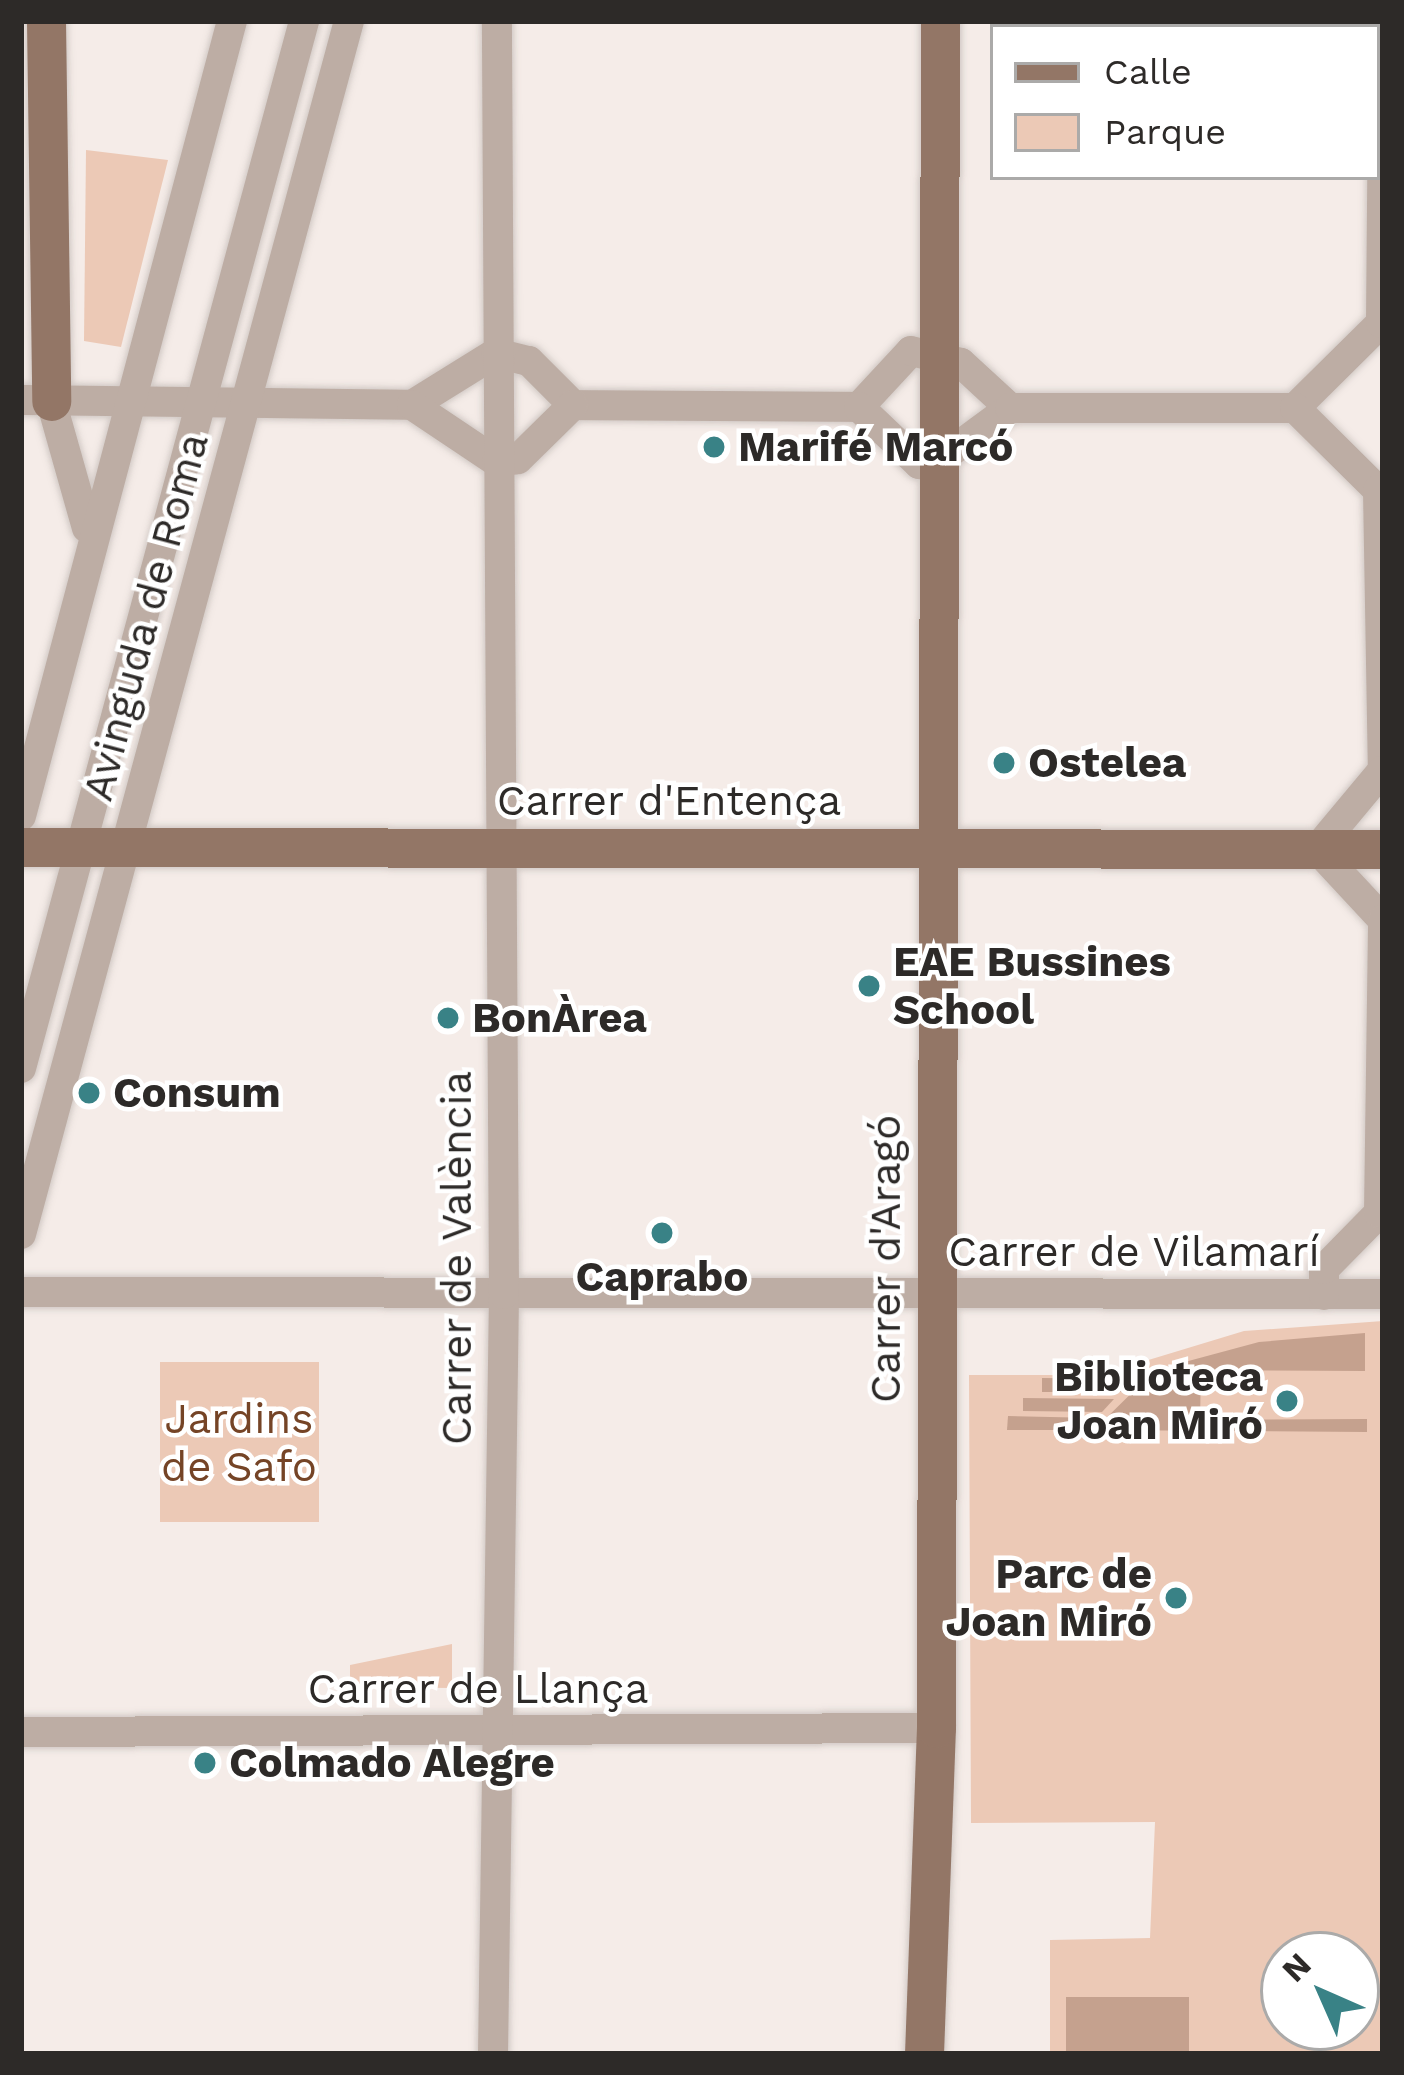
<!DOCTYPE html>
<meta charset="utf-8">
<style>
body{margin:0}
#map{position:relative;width:1404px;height:2075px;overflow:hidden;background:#f5ece8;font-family:"Work Sans",sans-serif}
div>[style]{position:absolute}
.green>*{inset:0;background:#ecc9b6;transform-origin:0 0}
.water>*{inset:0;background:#c5a18e;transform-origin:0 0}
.roads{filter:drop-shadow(0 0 3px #d1c9c5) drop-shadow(0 0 3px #d1c9c5)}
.minor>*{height:30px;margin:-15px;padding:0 15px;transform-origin:15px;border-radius:15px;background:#bdada4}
.major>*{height:39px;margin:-19.5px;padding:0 19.5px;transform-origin:19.5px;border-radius:19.5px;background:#937666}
.dots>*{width:33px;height:33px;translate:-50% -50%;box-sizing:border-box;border:6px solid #fff;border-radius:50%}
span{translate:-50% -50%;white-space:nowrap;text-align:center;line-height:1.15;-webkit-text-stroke:9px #fff;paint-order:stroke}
.poi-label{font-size:42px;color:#2d2a28;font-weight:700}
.left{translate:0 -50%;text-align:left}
.right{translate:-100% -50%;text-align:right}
.street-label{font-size:42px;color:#2d2a28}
.park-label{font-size:42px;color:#754426}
.frame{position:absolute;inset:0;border:24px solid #2d2a28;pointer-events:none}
.legend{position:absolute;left:990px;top:24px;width:390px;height:156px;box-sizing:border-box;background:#fff;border:3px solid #abaaa9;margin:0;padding:15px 21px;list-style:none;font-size:36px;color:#2d2a28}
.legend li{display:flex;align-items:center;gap:24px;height:60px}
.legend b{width:60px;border:3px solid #abaaa9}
.north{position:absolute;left:1260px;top:1931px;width:120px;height:120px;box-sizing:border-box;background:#fff;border:3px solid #abaaa9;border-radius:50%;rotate:315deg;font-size:33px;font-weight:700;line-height:48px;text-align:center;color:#2d2a28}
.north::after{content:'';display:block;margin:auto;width:42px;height:54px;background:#398286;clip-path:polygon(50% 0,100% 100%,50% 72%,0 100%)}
</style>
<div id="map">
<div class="green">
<i style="clip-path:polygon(86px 150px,168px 160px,121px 347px,84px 341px)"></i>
<i style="clip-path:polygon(evenodd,1383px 1321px,1383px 2054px,1050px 2054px,1050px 1940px,1150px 1938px,1155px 1822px,971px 1823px,969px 1375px,1099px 1375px,1244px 1331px,1383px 1321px,1284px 1955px,1356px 1955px,1356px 2027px,1284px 2027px,1284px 1955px)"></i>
<i style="left:160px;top:1362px;width:159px;height:160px"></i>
<i style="clip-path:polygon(452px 1644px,452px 1688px,350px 1687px,350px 1665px)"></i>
</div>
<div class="water">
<i style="clip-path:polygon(1365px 1333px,1365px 1371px,1201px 1370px,1200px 1420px,1367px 1419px,1367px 1432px,1094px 1430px,1155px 1370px,1259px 1342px)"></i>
<i style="clip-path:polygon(1042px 1378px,1134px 1379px,1122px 1392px,1042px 1392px)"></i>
<i style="clip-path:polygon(1023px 1398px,1114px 1399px,1102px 1412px,1023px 1411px)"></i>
<i style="clip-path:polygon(1008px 1416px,1096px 1418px,1083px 1430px,1007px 1430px)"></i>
<i style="left:1066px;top:1997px;width:123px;height:57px"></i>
</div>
<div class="roads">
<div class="minor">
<i style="left:1372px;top:21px;width:14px;rotate:39deg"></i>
<i style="left:21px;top:400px;width:391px;rotate:0.7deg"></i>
<i style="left:412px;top:405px;width:99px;rotate:-31.8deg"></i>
<i style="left:496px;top:353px;width:34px;rotate:14deg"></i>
<i style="left:529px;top:361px;width:62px;rotate:45deg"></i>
<i style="left:573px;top:405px;width:286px;rotate:0.4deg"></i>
<i style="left:859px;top:407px;width:76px;rotate:-47.1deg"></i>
<i style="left:911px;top:351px;width:51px;rotate:13.5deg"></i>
<i style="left:961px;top:363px;width:67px;rotate:42.6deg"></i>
<i style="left:51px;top:401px;width:132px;rotate:74.2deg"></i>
<i style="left:412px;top:405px;width:102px;rotate:33.8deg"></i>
<i style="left:497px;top:462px;width:21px;rotate:-8deg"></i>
<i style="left:518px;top:459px;width:77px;rotate:-44.5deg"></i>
<i style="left:859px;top:407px;width:83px;rotate:43.5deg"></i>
<i style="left:919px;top:464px;width:15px"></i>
<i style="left:934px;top:464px;width:94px;rotate:-36.4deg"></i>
<i style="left:1010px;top:408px;width:285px"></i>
<i style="left:1295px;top:408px;width:121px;rotate:-44.7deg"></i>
<i style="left:1381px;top:323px;width:235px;rotate:-89.5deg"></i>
<i style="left:1295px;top:408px;width:117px;rotate:44.7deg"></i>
<i style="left:1378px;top:490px;width:282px;rotate:89deg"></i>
<i style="left:1382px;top:771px;width:102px;rotate:129.8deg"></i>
<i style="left:1317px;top:849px;width:97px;rotate:47.1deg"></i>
<i style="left:21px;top:816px;width:823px;rotate:-75.14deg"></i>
<i style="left:21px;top:1068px;width:1085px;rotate:-74.87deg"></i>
<i style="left:21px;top:1234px;width:1257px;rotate:-74.87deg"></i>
<i style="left:21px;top:1292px;width:1362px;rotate:0.08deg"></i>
<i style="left:1324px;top:1295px;width:26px;rotate:-90deg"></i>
<i style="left:1324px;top:1269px;width:78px;rotate:-45.5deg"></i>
<i style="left:1379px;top:1213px;width:293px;rotate:-89.2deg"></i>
<i style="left:21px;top:1732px;width:915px;rotate:-0.25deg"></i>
<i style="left:493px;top:2054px;width:760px;rotate:-89.17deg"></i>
<i style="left:504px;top:1294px;width:1273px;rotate:-90.32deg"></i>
</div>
<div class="major">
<i style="left:46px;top:21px;width:380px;rotate:89.2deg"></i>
<i style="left:21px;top:847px;width:1362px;rotate:0.08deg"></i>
<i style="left:924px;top:2054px;width:326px;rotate:-87.9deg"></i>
<i style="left:936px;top:1728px;width:1707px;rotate:-89.87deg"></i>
</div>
</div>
<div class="dots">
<i style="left:714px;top:447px;background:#398286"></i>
<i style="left:1004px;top:763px;background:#398286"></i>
<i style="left:869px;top:986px;background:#398286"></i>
<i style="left:448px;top:1018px;background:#398286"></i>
<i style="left:89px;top:1093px;background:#398286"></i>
<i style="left:662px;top:1233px;background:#398286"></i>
<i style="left:1287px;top:1401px;background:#398286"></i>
<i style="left:1176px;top:1598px;background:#398286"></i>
<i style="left:205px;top:1763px;background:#398286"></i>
</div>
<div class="poi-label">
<span class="left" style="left:738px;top:447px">Marifé Marcó</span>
<span class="left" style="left:1028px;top:763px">Ostelea</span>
<span class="left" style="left:893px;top:986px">EAE Bussines<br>School</span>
<span class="left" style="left:472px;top:1018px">BonÀrea</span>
<span class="left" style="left:113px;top:1093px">Consum</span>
<span style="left:662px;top:1277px">Caprabo</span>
<span class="right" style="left:1263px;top:1401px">Biblioteca<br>Joan Miró</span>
<span class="right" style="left:1152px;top:1598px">Parc de<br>Joan Miró</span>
<span class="left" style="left:229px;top:1763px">Colmado Alegre</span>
</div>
<div class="street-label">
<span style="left:146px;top:617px;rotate:-75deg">Avinguda de Roma</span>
<span style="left:669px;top:801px">Carrer d'Entença</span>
<span style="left:1134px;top:1252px">Carrer de Vilamarí</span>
<span style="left:457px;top:1258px;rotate:-90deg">Carrer de València</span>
<span style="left:886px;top:1259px;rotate:-90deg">Carrer d'Aragó</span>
<span style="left:478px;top:1689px">Carrer de Llança</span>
</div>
<div class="park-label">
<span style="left:239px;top:1443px">Jardins<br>de Safo</span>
</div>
<div class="frame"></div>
<ul class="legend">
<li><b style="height:15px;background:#937666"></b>Calle</li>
<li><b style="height:33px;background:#ecc9b6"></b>Parque</li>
</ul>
<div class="north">N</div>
</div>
